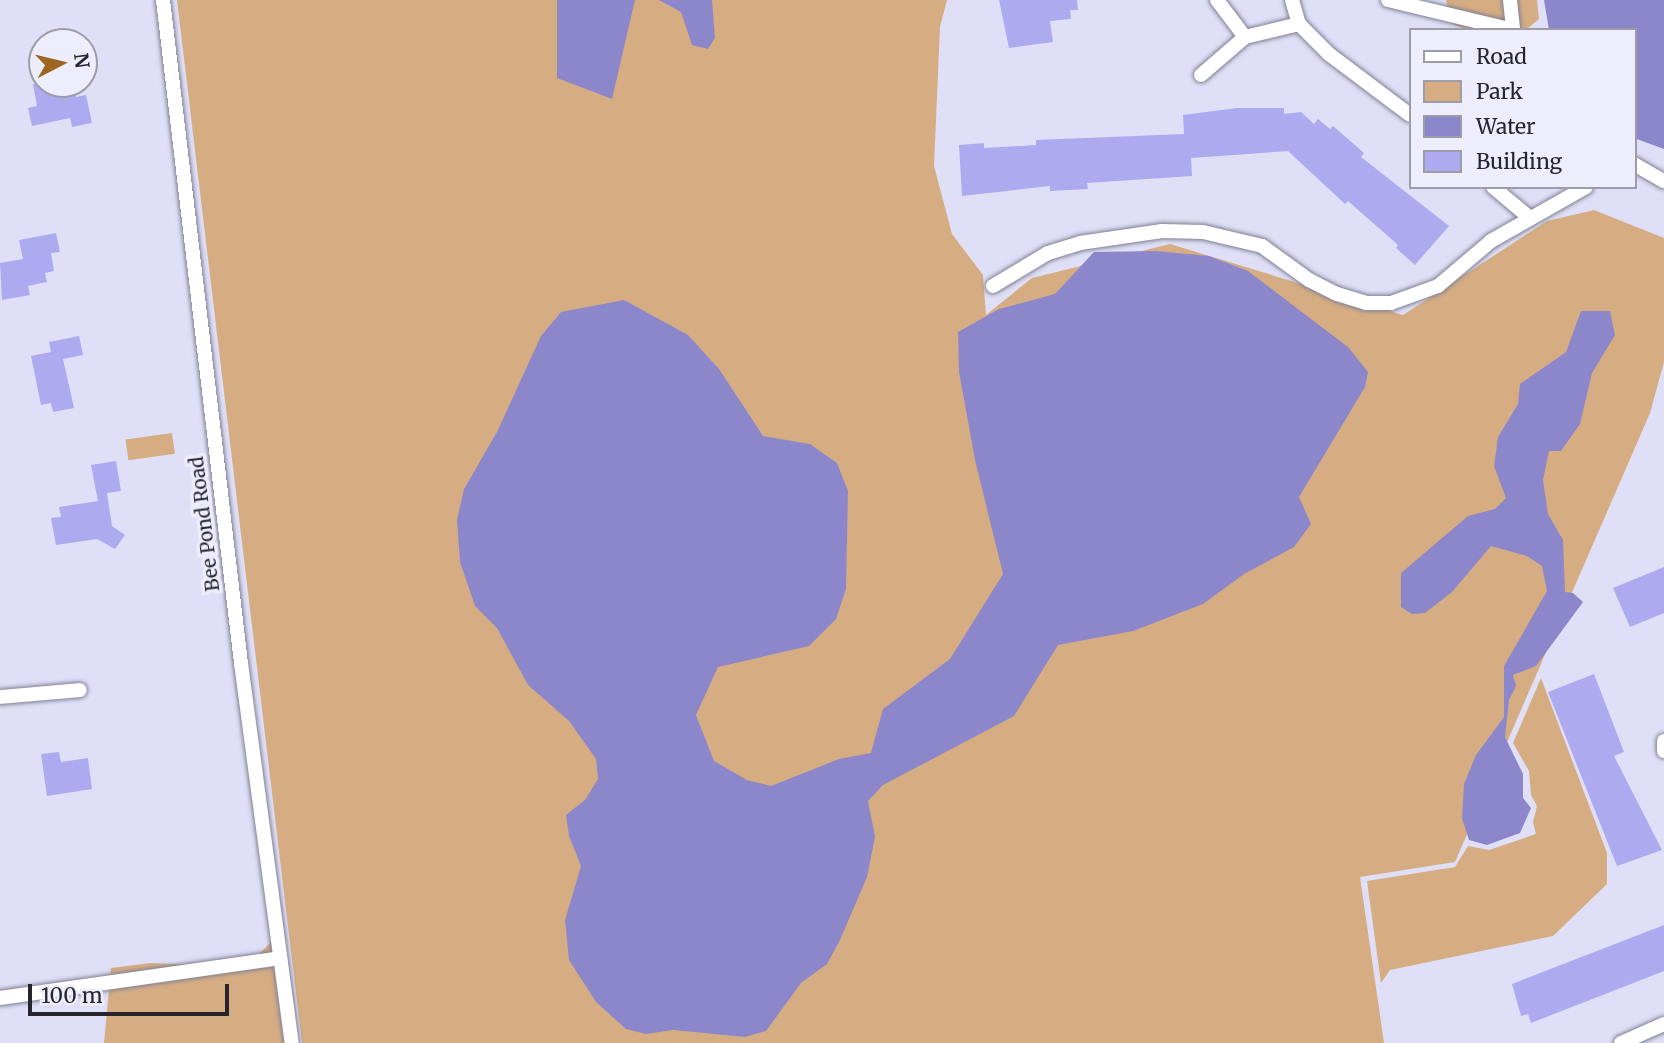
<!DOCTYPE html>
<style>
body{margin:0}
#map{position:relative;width:1664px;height:1043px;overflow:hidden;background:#dfdff7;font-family:Merriweather,serif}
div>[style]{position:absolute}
.green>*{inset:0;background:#d6ad83;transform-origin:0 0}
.water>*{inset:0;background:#8c87ca}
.building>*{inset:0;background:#aeaaef}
.roads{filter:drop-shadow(0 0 2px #818096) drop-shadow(0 0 2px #818096)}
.minor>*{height:14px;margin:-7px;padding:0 7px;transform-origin:7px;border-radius:7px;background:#fff}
span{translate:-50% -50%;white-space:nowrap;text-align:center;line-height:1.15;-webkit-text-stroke:7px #ededfc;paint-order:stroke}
.street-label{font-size:19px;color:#26252e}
.legend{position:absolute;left:1409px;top:28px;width:228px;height:161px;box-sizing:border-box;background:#ededfc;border:2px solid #9d9daa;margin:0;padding:9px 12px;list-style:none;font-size:21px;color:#26252e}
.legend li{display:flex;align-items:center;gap:14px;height:35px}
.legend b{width:35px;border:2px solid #9d9daa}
.north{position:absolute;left:28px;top:28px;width:70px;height:70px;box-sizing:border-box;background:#ededfc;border:2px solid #9d9daa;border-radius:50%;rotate:83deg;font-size:19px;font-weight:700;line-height:28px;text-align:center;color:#26252e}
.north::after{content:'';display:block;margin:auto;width:24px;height:32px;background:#9e6522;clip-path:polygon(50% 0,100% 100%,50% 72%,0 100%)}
.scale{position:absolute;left:28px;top:984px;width:201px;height:32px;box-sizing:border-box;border:4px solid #26252e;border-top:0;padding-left:9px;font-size:21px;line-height:24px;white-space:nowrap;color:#26252e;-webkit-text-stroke:5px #ededfc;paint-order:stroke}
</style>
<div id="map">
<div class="green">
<i style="clip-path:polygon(177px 0,947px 0,940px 27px,934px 166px,952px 234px,983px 275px,986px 315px,1032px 278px,1170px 244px,1403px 315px,1547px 221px,1594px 210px,1664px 238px,1664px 362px,1650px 413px,1455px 862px,1360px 877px,1384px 1043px,302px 1043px)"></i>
<i style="clip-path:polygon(1446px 0,1537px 0,1539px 19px,1526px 30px,1467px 30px,1450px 23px)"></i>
<i style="left:172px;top:433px;width:21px;height:47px;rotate:82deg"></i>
<i style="clip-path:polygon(1541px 678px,1607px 853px,1607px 884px,1553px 936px,1390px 970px,1381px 983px,1367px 881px,1455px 867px,1468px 846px,1489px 850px,1536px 834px,1533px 822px,1537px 806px,1531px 795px,1529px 771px,1513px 743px)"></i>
<i style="clip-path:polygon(271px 942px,284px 1043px,104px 1043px,111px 968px,150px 963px,246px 967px)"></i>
</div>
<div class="water">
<i style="clip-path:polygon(557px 0,635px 0,612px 99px,557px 78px)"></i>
<i style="clip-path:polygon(659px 0,712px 0,715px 38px,708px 49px,692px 45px,681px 12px)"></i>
<i style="clip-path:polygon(1544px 0,1664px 0,1664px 149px,1634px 138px,1634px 30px,1549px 30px)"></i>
<i style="clip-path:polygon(1155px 251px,1209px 256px,1248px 271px,1348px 347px,1368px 372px,1365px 387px,1299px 497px,1311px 524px,1294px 547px,1244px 574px,1203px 604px,1133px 631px,1058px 645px,1014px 716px,883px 785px,868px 801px,875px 837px,867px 877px,840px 940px,827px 964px,801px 983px,766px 1031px,745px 1037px,673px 1030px,646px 1034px,626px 1029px,596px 1002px,569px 960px,565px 920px,581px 866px,569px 836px,566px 815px,585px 800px,598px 779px,596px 759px,569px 721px,528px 685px,497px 628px,475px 606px,460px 562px,457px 520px,464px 489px,497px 432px,541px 336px,561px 312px,624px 300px,688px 335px,719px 369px,763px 436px,810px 444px,837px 463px,848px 491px,846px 589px,836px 619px,809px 646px,718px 667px,696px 715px,714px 761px,747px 780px,771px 786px,839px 759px,871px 753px,883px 709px,950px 659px,1003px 574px,975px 460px,959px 372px,958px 332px,999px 309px,1055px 294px,1094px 252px)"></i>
<i style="clip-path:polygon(1581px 311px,1610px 311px,1615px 335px,1592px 373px,1580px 424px,1561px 451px,1549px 451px,1543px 480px,1548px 514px,1563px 540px,1565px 592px,1573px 593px,1583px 602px,1536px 666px,1513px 675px,1516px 686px,1509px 700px,1505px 737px,1523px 774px,1523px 798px,1531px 808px,1520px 833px,1487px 845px,1469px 840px,1462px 818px,1464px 784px,1476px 755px,1504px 717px,1504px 666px,1547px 591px,1542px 566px,1527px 556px,1491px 546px,1452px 592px,1425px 613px,1412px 614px,1401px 607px,1401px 573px,1468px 516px,1495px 509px,1506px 498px,1494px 466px,1498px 437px,1518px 404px,1520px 384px,1566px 352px)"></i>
</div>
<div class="building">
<i style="clip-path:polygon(999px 0,1077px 0,1078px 10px,1070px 10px,1071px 19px,1050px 21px,1053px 42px,1009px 48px)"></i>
<i style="clip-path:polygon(33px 84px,73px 84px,76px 97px,86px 95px,92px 123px,72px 127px,70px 118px,32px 126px,28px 108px,37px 106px)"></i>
<i style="clip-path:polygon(1237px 108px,1284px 108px,1284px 114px,1301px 112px,1314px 124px,1318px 119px,1330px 129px,1333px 126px,1364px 153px,1361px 157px,1449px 226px,1415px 265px,1396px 248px,1398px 245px,1348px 201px,1345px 204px,1288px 151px,1191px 158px,1192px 176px,1087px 183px,1088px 189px,1050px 191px,1050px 186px,962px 196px,959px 145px,984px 143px,984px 148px,1036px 145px,1036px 140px,1184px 134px,1183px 115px)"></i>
<i style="clip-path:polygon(56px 233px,60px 252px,51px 253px,54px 271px,45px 273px,47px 282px,28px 286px,30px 295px,2px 300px,0 263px,23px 259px,19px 240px)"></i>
<i style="clip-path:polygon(79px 336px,83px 355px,63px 359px,74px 408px,53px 412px,51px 403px,41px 405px,31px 356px,51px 352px,49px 342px)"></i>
<i style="clip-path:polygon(116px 461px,121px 491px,107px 493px,112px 526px,125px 535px,115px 549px,97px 539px,56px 545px,51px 518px,61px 517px,59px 507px,98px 501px,91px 465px)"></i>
<i style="clip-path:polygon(1664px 567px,1664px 613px,1630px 627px,1613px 588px)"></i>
<i style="clip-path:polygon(1594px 674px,1624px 752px,1614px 756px,1662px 850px,1617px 866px,1548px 692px)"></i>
<i style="clip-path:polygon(59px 752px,61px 762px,88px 758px,92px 789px,47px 796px,41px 754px)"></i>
<i style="clip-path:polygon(1664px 925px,1664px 971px,1531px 1023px,1528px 1014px,1521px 1016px,1512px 984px)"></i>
</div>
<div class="roads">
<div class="minor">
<i style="left:163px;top:0;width:668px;rotate:83.29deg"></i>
<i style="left:241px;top:663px;width:383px;rotate:82.4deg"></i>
<i style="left:1217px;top:0;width:46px;rotate:52.9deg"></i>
<i style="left:1245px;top:37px;width:56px;rotate:-13.5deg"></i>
<i style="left:1292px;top:0;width:25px;rotate:74deg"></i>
<i style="left:1299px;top:24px;width:42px;rotate:45deg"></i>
<i style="left:1329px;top:54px;width:101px;rotate:37deg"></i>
<i style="left:1388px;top:0;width:129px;rotate:13.5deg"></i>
<i style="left:1510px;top:0;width:30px;rotate:84deg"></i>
<i style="left:1201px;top:75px;width:58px;rotate:-40.8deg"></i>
<i style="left:1634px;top:164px;width:34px;rotate:30deg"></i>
<i style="left:1493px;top:187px;width:48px;rotate:40deg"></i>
<i style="left:993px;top:286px;width:64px;rotate:-31deg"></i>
<i style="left:1048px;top:253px;width:34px;rotate:-17deg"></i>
<i style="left:1080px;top:243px;width:83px;rotate:-8.3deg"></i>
<i style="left:1162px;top:231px;width:41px;rotate:1.4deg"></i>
<i style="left:1203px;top:232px;width:61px;rotate:13.3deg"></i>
<i style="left:1262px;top:246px;width:58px;rotate:35.9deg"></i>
<i style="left:1309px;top:280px;width:31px;rotate:27deg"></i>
<i style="left:1337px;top:294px;width:30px;rotate:17deg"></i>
<i style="left:1366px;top:303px;width:25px"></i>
<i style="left:1391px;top:303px;width:50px;rotate:-19.9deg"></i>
<i style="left:1438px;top:286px;width:70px;rotate:-40.3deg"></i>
<i style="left:1491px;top:241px;width:109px;rotate:-29.6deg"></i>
<i style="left:0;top:697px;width:80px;rotate:-5deg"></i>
<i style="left:1664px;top:741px;width:10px;rotate:90deg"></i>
<i style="left:0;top:998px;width:283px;rotate:-8.1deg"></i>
<i style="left:1621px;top:1043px;width:47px;rotate:-23.8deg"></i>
</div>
</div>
<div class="street-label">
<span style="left:205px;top:524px;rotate:-97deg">Bee Pond Road</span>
</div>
<ul class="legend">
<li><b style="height:9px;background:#fff"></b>Road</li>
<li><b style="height:19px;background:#d6ad83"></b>Park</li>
<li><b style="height:19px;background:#8c87ca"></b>Water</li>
<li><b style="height:19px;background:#aeaaef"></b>Building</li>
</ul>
<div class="north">N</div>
<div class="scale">100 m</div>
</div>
